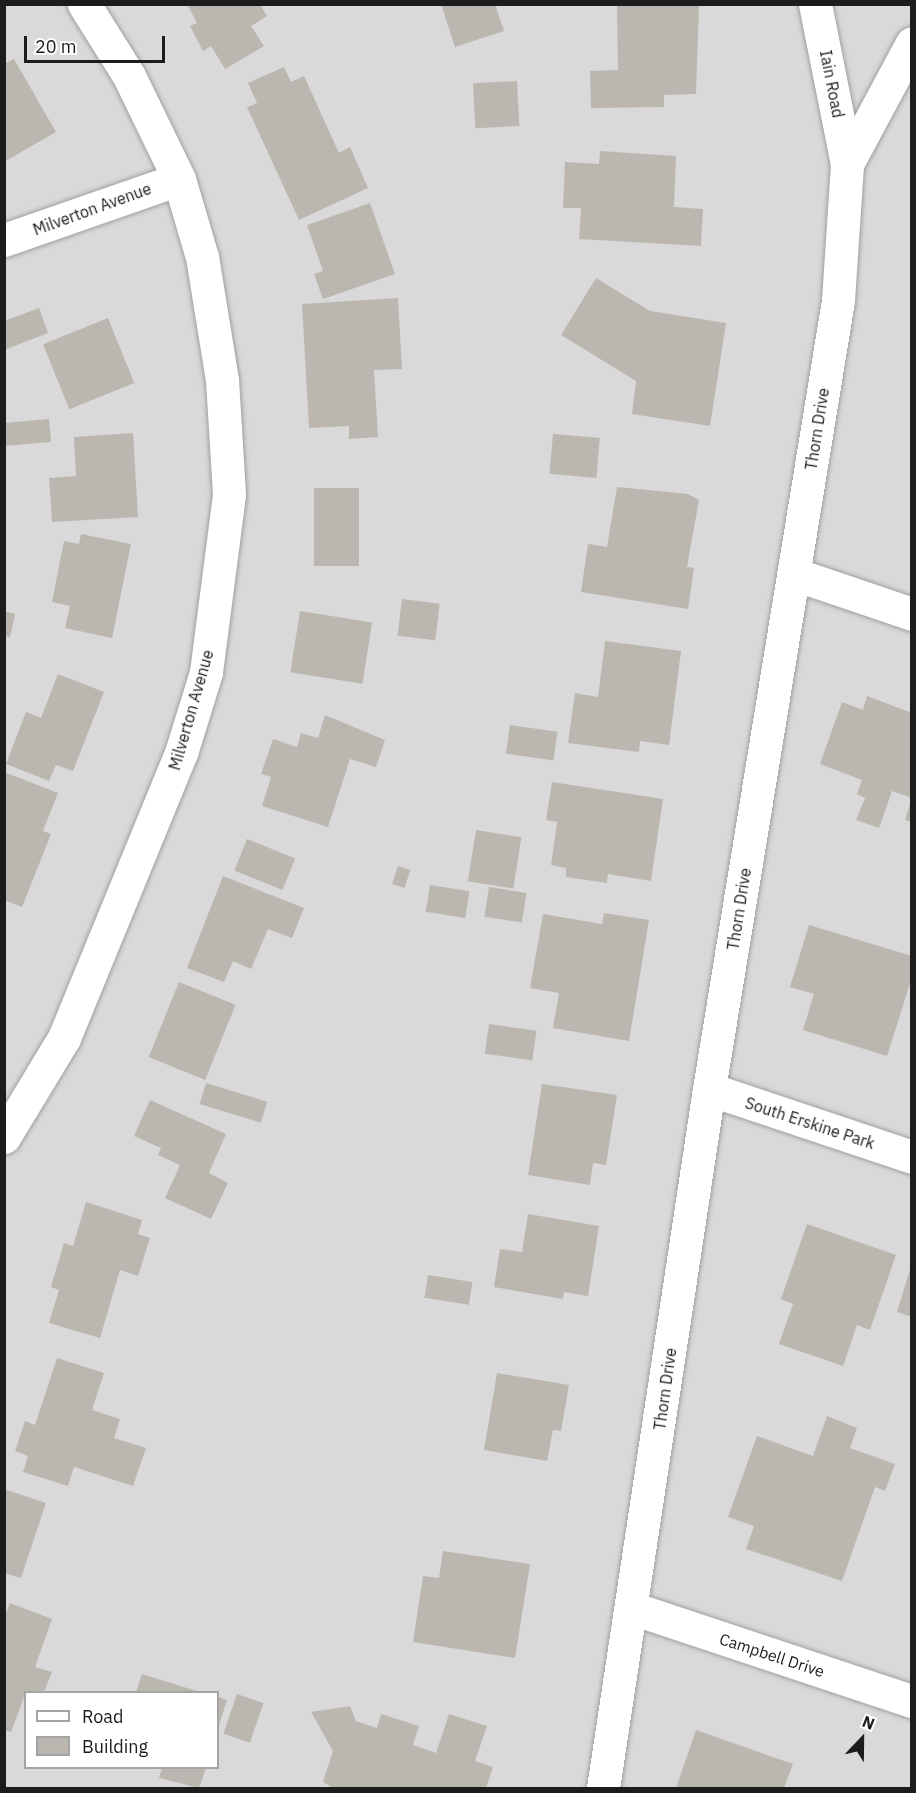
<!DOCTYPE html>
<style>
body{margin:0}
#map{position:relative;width:916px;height:1793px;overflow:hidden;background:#eceae3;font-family:"IBM Plex Sans",sans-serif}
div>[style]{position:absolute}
.residential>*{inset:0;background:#dad9d9}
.building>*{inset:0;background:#bcb6b0;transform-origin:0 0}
.roads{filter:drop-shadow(0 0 2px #a0a0a0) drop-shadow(0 0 2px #a0a0a0)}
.street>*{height:33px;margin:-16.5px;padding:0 16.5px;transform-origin:16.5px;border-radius:16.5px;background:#fff}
span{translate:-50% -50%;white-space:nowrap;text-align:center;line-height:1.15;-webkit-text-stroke:6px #fff;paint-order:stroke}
.street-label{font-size:16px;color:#1c1c1c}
.frame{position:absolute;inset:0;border:6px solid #1c1c1c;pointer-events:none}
.legend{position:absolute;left:24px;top:1691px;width:195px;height:78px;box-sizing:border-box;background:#fff;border:2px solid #a4a4a4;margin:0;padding:8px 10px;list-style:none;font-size:18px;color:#1c1c1c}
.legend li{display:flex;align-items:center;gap:12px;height:30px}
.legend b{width:30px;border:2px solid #a4a4a4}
.north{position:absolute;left:832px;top:1709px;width:60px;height:60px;-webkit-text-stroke:4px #fff;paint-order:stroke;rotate:22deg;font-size:16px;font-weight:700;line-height:24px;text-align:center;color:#1c1c1c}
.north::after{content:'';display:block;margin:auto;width:21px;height:27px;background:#1c1c1c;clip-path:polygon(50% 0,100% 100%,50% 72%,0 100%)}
.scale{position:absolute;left:24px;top:36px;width:141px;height:27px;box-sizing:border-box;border:3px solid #1c1c1c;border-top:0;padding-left:8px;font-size:18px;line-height:21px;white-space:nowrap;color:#1c1c1c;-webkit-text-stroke:4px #fff;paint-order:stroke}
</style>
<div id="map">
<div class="residential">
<i style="clip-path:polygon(evenodd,5px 5px,911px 5px,911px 1788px,5px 1788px,5px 5px,26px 1692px,218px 1692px,218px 1768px,26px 1768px,26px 1692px)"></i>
</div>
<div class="building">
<i style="clip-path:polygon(187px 4px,260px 4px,267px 16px,251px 26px,264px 46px,225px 69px,211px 46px,203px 51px,190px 26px,197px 23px)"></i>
<i style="clip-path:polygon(441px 4px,495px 4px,504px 31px,455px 47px)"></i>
<i style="clip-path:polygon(617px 5px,699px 5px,696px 94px,664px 95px,664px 107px,591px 108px,590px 71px,618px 70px)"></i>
<i style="clip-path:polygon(14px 59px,56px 132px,4px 162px,4px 64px)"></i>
<i style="clip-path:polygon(284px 67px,291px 82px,304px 76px,339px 153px,350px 147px,368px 188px,299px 220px,247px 107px,257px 103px,248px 83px)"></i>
<i style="left:517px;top:81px;width:45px;height:44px;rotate:87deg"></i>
<i style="clip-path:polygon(600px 151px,676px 156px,674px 207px,703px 209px,701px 246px,579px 239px,581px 208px,563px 208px,565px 162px,599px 164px)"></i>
<i style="clip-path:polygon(370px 203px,395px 274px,323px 299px,314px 274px,323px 271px,307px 225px)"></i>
<i style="clip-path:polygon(596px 278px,650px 311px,726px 323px,710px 426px,632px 414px,636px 381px,561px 335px)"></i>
<i style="clip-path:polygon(398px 298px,402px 369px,374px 370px,378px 437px,349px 439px,349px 426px,309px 428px,302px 304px)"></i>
<i style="clip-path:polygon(39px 308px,48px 333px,4px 350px,4px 321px)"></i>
<i style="left:108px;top:318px;width:70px;height:70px;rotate:68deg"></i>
<i style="left:49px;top:419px;width:23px;height:45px;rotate:85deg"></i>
<i style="clip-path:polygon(133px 433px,138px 517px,52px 522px,49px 478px,76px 476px,74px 437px)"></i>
<i style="left:553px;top:434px;width:47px;height:40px;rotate:5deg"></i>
<i style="clip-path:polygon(617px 487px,688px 494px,699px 500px,687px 567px,694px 568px,688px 609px,581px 592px,588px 544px,607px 547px)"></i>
<i style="left:314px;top:488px;width:45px;height:78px"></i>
<i style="clip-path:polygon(81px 534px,131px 544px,112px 638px,65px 628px,70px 606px,52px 602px,64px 541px,79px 544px)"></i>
<i style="left:402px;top:599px;width:38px;height:37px;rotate:7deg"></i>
<i style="clip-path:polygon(4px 611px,15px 614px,10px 637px,4px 636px)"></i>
<i style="left:300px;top:611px;width:73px;height:62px;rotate:9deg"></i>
<i style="clip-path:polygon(605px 641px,681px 651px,669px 745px,640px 741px,639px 752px,568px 743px,575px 693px,598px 697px)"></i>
<i style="clip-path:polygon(58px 674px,104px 692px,73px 771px,56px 765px,49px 781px,6px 764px,26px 712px,41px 718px)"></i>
<i style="clip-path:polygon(867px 696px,912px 713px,912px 798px,892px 791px,879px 828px,856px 820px,865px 798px,857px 794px,862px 780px,820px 764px,842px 702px,863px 710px)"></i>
<i style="clip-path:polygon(325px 715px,385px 740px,376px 767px,350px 759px,328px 827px,262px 806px,271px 777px,261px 774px,273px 739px,297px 747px,301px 733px,318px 738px)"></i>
<i style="left:510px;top:725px;width:48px;height:29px;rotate:8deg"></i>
<i style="clip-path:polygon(4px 772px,58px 793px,43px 831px,51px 834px,22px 907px,4px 900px)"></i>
<i style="clip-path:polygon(552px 782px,663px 799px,651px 881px,608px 874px,607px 883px,566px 877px,566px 868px,551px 865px,557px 822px,546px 820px)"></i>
<i style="clip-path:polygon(911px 801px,912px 801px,912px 822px,905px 820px)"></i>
<i style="left:476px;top:830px;width:46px;height:52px;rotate:9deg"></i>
<i style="left:247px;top:839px;width:52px;height:34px;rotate:22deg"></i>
<i style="left:398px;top:866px;width:13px;height:19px;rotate:18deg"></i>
<i style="clip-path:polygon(223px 876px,304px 908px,292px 938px,268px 929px,251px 969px,233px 961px,224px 982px,187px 968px)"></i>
<i style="left:430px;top:885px;width:40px;height:27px;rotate:9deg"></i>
<i style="left:489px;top:887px;width:38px;height:30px;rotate:9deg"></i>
<i style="clip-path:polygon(604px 913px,649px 920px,629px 1041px,553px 1028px,559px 993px,530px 988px,543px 914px,602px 924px)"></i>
<i style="clip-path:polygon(809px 925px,912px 956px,912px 977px,887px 1056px,803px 1030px,814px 994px,790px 987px)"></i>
<i style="left:179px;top:982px;width:61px;height:81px;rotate:22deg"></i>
<i style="left:489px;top:1024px;width:48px;height:30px;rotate:8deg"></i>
<i style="left:206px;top:1083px;width:64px;height:22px;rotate:17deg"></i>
<i style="clip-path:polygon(542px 1084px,617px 1095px,606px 1165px,593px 1163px,590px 1185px,528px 1175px)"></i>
<i style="clip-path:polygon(150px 1100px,226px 1134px,209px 1173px,228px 1183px,211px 1219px,165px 1198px,180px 1165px,158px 1155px,161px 1148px,134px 1136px)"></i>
<i style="clip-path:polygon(86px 1202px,142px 1220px,138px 1234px,150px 1238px,138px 1276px,120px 1270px,100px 1338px,49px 1323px,59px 1290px,51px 1287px,64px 1243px,73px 1246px)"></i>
<i style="clip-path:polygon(528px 1214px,599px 1226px,588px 1296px,564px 1292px,563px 1299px,494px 1287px,500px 1249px,522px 1252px)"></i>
<i style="clip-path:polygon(807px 1224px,896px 1255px,870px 1330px,857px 1325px,843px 1366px,779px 1344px,793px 1304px,781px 1299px)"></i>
<i style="clip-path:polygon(911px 1266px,912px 1266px,912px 1317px,897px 1312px)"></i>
<i style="left:428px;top:1275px;width:45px;height:23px;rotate:9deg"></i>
<i style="clip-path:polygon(57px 1358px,104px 1373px,92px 1410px,120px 1419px,114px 1438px,146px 1448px,133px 1486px,74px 1467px,68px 1486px,23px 1472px,28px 1456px,15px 1451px,25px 1421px,35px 1425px)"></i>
<i style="clip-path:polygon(497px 1373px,569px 1385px,561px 1431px,553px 1430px,547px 1461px,484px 1450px)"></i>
<i style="clip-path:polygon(827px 1416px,857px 1428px,850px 1448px,895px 1464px,885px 1491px,875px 1487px,842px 1581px,746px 1549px,754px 1526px,728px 1517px,757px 1436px,813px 1456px)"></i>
<i style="clip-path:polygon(4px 1489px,46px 1503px,21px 1578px,4px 1573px)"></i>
<i style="clip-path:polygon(443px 1551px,530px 1564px,515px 1658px,413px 1642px,423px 1576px,439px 1578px)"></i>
<i style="clip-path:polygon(10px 1603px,52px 1619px,35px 1667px,52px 1672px,44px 1692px,26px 1692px,11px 1732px,4px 1730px,4px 1618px)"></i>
<i style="clip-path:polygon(142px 1674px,200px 1692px,136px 1692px)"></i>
<i style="left:237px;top:1694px;width:28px;height:42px;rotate:19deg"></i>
<i style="clip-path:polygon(218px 1697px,227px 1700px,218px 1728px)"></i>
<i style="clip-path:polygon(350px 1706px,356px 1721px,377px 1728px,381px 1714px,419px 1726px,413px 1745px,436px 1753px,449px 1714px,487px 1726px,475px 1761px,493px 1767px,486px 1788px,333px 1788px,323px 1782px,333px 1751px,311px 1712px)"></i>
<i style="clip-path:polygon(696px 1730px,793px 1764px,784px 1788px,676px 1788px)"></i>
<i style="clip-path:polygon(162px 1768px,206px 1768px,199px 1788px,159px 1778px)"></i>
</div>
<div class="roads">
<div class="street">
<i style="left:815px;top:4px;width:163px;rotate:78.7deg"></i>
<i style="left:4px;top:240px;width:185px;rotate:-19.2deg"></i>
<i style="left:794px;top:574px;width:125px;rotate:18.7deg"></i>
<i style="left:709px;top:1089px;width:214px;rotate:18.5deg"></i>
<i style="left:4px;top:1137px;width:116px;rotate:-58.8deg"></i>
<i style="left:64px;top:1038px;width:308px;rotate:-67.7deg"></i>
<i style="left:181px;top:753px;width:85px;rotate:-72.8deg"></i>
<i style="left:206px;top:672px;width:179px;rotate:-82.6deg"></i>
<i style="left:229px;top:494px;width:114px;rotate:-93.5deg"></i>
<i style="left:222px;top:380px;width:125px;rotate:-99.2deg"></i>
<i style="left:202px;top:257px;width:81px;rotate:-106.4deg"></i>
<i style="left:179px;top:179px;width:114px;rotate:-115.9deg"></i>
<i style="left:129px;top:76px;width:85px;rotate:-122deg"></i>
<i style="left:632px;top:1608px;width:295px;rotate:18.4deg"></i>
<i style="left:603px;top:1788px;width:707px;rotate:-81.38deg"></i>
<i style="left:709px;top:1089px;width:799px;rotate:-80.71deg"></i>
<i style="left:838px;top:300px;width:136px;rotate:-86.2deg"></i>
<i style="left:847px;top:164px;width:137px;rotate:-61.8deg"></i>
</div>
</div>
<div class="street-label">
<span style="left:832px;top:84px;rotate:79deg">Iain Road</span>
<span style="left:92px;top:209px;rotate:-20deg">Milverton Avenue</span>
<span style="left:817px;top:429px;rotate:-81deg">Thorn Drive</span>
<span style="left:191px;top:710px;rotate:-74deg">Milverton Avenue</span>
<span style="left:739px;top:909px;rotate:-81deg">Thorn Drive</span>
<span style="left:810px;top:1123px;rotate:18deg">South Erskine Park</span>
<span style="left:665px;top:1389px;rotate:-82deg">Thorn Drive</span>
<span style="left:772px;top:1655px;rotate:18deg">Campbell Drive</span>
</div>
<div class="frame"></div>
<ul class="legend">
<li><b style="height:8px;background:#fff"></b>Road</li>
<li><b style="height:16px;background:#bcb6b0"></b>Building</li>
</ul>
<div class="north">N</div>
<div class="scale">20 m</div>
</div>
